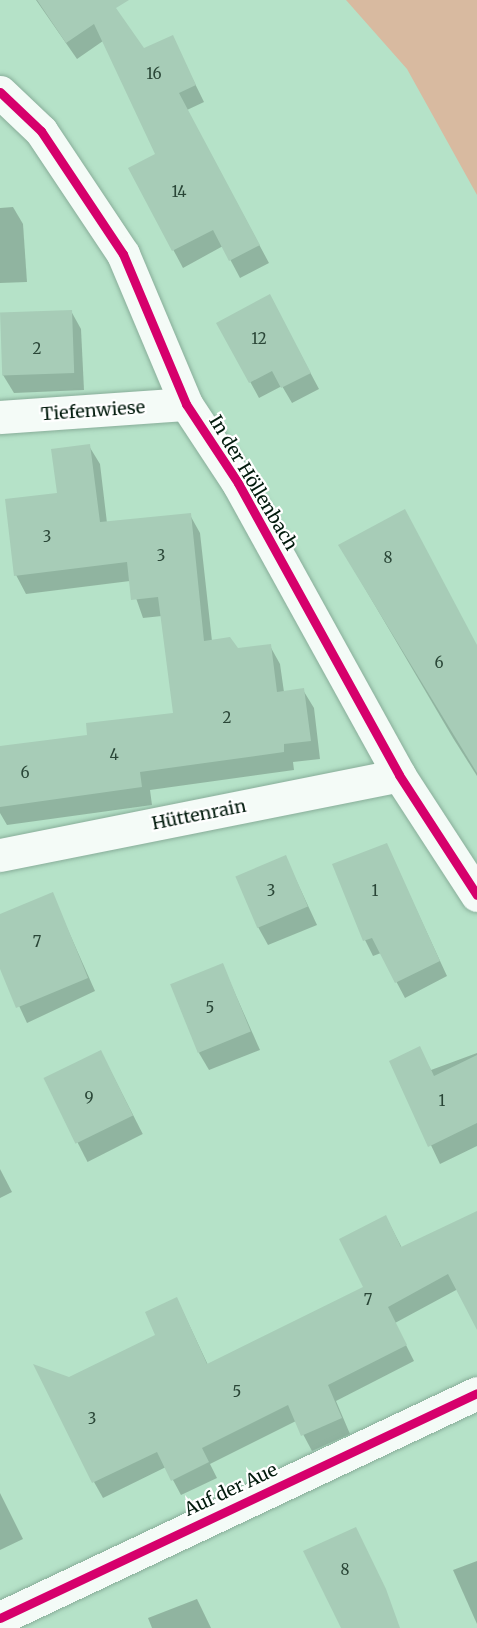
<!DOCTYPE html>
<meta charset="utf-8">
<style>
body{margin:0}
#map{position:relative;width:477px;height:1628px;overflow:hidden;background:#b5e2c8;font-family:Merriweather,serif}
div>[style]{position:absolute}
.green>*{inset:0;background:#d8baa0}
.shadow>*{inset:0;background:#0003;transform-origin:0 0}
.building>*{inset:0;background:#a7ccb7;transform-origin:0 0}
.roads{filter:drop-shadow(0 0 2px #88ad99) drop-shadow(0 0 2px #88ad99)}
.minor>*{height:33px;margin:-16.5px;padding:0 16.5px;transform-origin:16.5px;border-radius:16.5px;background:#f4fbf7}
.cycleway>*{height:9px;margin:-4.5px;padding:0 4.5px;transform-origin:4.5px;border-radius:4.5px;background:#d6006c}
span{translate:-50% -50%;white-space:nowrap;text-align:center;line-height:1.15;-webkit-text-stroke:4.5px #fff;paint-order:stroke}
.number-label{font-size:15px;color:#2a4637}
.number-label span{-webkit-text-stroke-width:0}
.street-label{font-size:18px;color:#011a0c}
</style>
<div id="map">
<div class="green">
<i style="clip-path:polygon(346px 0,477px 0,477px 195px,407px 69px)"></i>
</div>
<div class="shadow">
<i style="clip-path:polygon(36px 0,109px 0,144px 50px,172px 37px,204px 102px,187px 110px,269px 263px,240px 278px,223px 246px,183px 268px,130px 169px,157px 154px,103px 41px,77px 59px)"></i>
<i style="clip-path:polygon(13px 207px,23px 224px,27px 282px,0 283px,0 208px)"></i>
<i style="clip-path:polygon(71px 311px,81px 329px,84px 390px,14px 393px,3px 375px)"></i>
<i style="clip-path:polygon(278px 312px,319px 389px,292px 403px,282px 386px,259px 398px,218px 323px)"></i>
<i style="clip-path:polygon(89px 446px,100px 464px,107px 523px,190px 515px,200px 533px,212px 641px,238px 650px,270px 646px,280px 664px,284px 692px,303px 690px,314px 708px,320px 759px,293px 762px,294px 770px,150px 790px,152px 805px,7px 825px,0 813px,0 748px,89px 736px,175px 714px,162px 616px,143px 618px,130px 581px,26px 594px,16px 575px)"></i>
<i style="clip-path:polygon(340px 546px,477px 648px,477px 776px,453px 738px)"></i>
<i style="clip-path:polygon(386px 844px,447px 976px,405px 998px,381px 953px,373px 956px,365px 940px)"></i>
<i style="clip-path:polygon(285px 856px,317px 925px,268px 945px,258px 927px)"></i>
<i style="clip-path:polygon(52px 894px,95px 991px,27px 1023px,0 965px,0 915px)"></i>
<i style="clip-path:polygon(222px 964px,260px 1050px,209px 1070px,199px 1053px)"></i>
<i style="clip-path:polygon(419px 1048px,431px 1070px,477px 1053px,477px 1146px,440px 1164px,391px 1062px)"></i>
<i style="left:101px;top:1052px;width:92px;height:62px;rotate:63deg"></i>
<i style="clip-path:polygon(0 1169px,12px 1192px,0 1198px)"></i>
<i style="clip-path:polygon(477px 1213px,477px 1326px,458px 1289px,395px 1323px,414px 1361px,336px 1401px,350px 1434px,312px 1451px,296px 1421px,210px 1464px,217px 1478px,181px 1495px,166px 1467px,103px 1498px,94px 1482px,69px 1379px,157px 1336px,177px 1299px,208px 1365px,365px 1288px,386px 1217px,402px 1248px)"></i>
<i style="clip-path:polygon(0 1493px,23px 1539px,0 1550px)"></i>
<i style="clip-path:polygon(477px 1561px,477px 1624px,453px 1570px)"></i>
<i style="clip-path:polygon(197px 1599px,211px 1628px,152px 1628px,148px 1618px)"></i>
</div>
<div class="building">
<i style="clip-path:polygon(37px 0,129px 0,116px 8px,144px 48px,173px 35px,196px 85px,179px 93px,260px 245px,229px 261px,213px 230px,172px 251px,128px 168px,155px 154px,94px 24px,66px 43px)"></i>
<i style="clip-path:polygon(270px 294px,311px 373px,281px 388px,272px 371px,249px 383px,216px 323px)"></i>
<i style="left:72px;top:310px;width:63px;height:72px;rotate:88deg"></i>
<i style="clip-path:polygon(90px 444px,100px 522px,191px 513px,204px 641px,230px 637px,238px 648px,271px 644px,277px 692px,304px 688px,311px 741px,284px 744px,284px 752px,140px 772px,142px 787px,0 807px,0 746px,87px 735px,86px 723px,173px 713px,158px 597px,131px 600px,127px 562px,14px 576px,5px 499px,57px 493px,51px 449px)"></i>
<i style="clip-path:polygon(405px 509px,477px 645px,477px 773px,338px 545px)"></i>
<i style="clip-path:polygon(387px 843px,440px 961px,395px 983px,372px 938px,363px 941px,332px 864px)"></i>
<i style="left:286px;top:855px;width:56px;height:55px;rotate:67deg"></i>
<i style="clip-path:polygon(53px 892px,88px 978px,16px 1008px,0 969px,0 914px)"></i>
<i style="left:223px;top:963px;width:74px;height:57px;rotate:68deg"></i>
<i style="clip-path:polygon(420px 1046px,434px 1076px,477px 1055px,477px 1123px,428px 1147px,389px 1061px)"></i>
<i style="left:101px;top:1050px;width:73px;height:64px;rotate:64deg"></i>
<i style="clip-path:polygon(477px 1211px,477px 1330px,448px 1274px,388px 1307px,407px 1345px,328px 1385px,342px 1418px,301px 1436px,288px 1405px,202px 1448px,209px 1462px,171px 1481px,157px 1452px,92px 1483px,33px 1364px,69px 1377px,155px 1335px,145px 1312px,177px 1297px,207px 1364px,363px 1287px,339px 1239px,386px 1215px,401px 1247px)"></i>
<i style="clip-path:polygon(356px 1527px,386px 1589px,400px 1628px,341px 1628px,303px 1551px)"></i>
</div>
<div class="roads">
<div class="minor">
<i style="left:0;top:92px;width:57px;rotate:43.6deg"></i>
<i style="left:41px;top:131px;width:148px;rotate:56.3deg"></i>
<i style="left:123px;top:254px;width:163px;rotate:67.2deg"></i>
<i style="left:186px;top:404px;width:95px;rotate:56.6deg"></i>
<i style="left:238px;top:483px;width:333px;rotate:61.1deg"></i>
<i style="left:399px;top:775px;width:143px;rotate:57deg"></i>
<i style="left:0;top:417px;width:186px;rotate:-4deg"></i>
<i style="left:0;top:855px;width:407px;rotate:-11.3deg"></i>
<i style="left:0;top:1618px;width:527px;rotate:-25.25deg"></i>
</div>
</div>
<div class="cycleway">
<i style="left:0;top:92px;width:57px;rotate:43.6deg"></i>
<i style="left:41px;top:131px;width:148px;rotate:56.3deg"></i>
<i style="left:123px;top:254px;width:163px;rotate:67.2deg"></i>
<i style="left:186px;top:404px;width:95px;rotate:56.6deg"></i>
<i style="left:238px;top:483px;width:333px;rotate:61.1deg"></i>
<i style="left:399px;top:775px;width:143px;rotate:57deg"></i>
<i style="left:0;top:1618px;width:527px;rotate:-25.25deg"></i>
</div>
<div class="number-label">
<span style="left:154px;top:74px">16</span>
<span style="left:179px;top:192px">14</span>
<span style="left:259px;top:339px">12</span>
<span style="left:37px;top:349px">2</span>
<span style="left:47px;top:537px">3</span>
<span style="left:161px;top:556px">3</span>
<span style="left:388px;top:558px">8</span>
<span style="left:439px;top:663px">6</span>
<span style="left:227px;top:718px">2</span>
<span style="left:114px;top:755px">4</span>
<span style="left:25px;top:773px">6</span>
<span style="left:271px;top:891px">3</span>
<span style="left:375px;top:891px">1</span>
<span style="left:37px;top:942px">7</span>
<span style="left:210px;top:1008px">5</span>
<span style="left:89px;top:1098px">9</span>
<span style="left:442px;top:1101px">1</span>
<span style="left:368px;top:1300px">7</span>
<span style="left:237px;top:1392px">5</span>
<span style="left:92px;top:1419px">3</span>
<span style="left:345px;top:1570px">8</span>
</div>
<div class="street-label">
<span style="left:93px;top:411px;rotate:-4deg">Tiefenwiese</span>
<span style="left:253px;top:483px;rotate:59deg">In der Höllenbach</span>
<span style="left:199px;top:815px;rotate:-11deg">Hüttenrain</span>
<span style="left:231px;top:1490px;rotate:-25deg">Auf der Aue</span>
</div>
</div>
